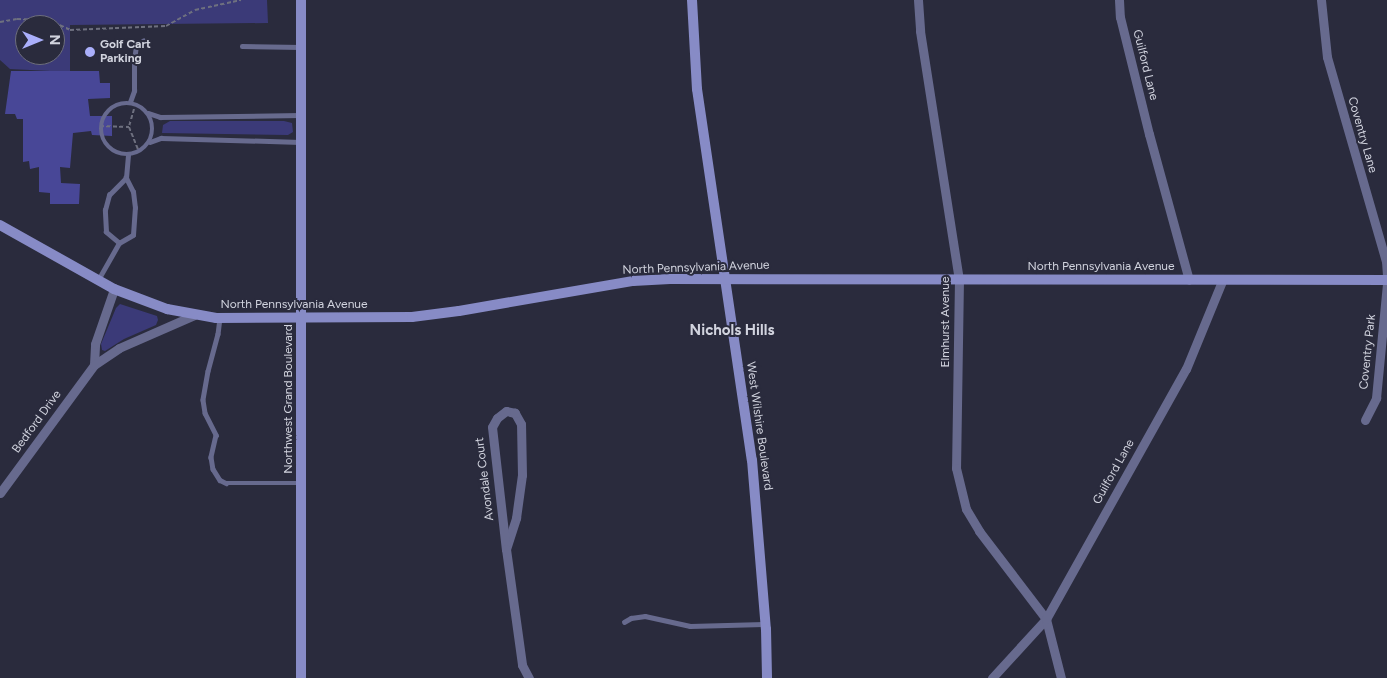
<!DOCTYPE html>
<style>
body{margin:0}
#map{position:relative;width:1387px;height:678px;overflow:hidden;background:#2a2b3d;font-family:Figtree,sans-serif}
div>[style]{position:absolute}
.green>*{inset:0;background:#3b3a78}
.building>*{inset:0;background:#484797}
.path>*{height:2px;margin-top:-1px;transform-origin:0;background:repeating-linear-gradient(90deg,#6e707f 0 4px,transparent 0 6.5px)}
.lane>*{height:4.5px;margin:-2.25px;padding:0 2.25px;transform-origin:2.25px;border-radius:2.25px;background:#676a8e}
.lane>.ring{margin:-2.25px;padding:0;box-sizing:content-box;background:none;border:4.5px solid #676a8e;border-radius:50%}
.street>*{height:9px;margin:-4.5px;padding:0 4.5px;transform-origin:4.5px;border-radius:4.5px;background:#676a8e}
.secondary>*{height:10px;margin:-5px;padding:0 5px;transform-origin:5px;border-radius:5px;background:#878bc6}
.dots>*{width:14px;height:14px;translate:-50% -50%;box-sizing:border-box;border:2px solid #2a2b3d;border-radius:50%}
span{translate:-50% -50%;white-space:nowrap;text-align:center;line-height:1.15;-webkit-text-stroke:4px #2a2b3d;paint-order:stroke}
.poi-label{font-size:12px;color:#d1d3de;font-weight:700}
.left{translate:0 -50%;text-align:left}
.street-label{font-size:12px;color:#d1d3de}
.quarter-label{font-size:15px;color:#d1d3de;font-weight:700}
.north{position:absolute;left:15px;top:15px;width:50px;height:50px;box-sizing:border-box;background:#2a2b3d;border:1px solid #6d6e7d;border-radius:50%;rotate:90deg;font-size:14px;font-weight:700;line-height:20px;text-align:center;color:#d1d3de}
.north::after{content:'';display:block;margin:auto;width:18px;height:22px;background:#aaaffb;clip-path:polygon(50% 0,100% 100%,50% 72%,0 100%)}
</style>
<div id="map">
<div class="green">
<i style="clip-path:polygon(evenodd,0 0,267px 0,268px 23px,70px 25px,70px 72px,10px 69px,0 60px,0 0,25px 25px,55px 25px,55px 55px,25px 55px,25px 25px)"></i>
<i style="clip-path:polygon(170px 121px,284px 121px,292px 123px,293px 132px,288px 135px,162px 133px,163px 125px)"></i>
<i style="clip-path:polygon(120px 304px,157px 316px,158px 320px,156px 325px,124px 339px,105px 351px,102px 350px,101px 344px,116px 308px)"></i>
</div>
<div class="building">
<i style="clip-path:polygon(11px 71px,99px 71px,100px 83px,110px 83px,110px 98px,88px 99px,90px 116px,112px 116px,112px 136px,92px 135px,91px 131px,73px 133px,70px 168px,60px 167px,61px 183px,80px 184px,79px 204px,50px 204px,50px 193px,39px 192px,39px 167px,30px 169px,29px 161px,23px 162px,23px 119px,17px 119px,15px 114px,5px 114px)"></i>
</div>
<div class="path">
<i style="left:0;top:22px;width:17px;rotate:-10deg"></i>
<i style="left:17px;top:19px;width:31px;rotate:2deg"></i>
<i style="left:48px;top:20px;width:24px;rotate:24deg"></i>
<i style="left:70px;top:30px;width:96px;rotate:-2.4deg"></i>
<i style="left:166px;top:26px;width:33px;rotate:-29deg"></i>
<i style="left:195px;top:10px;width:47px;rotate:-12.3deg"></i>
<i style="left:134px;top:109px;width:19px;rotate:106deg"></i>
<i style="left:129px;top:127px;width:27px;rotate:68deg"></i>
<i style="left:100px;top:126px;width:29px;rotate:2deg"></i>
</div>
<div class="lane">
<i style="left:242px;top:46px;width:59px;rotate:1deg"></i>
<i style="left:130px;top:102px;width:12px;rotate:-70deg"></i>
<i style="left:134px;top:91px;width:31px;rotate:-90deg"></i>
<i style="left:134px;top:60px;width:14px;rotate:-82deg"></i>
<i style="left:136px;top:46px;width:9px;rotate:-36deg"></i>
<i class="ring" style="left:101px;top:103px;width:47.5px;height:47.5px"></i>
<i style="left:148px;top:113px;width:13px;rotate:18deg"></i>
<i style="left:160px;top:117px;width:141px;rotate:-0.8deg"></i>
<i style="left:150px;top:142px;width:12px;rotate:-20deg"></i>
<i style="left:161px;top:138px;width:139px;rotate:1.6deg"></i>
<i style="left:119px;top:243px;width:17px;rotate:-140deg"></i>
<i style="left:106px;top:232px;width:22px;rotate:-93deg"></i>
<i style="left:105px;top:210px;width:16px;rotate:-75deg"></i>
<i style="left:109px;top:195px;width:24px;rotate:-45deg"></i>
<i style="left:98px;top:280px;width:43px;rotate:-60.4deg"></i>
<i style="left:119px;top:243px;width:16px;rotate:-30deg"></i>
<i style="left:133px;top:235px;width:27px;rotate:-86deg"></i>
<i style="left:135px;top:208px;width:16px;rotate:-97deg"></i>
<i style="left:133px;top:192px;width:16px;rotate:-117deg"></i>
<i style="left:126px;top:178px;width:23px;rotate:-85deg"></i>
<i style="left:220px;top:318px;width:16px;rotate:97deg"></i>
<i style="left:218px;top:334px;width:38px;rotate:105deg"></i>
<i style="left:208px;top:371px;width:29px;rotate:100deg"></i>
<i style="left:203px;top:400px;width:13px;rotate:81deg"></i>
<i style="left:205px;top:413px;width:25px;rotate:63deg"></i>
<i style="left:216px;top:435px;width:23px;rotate:103deg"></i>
<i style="left:211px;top:457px;width:12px;rotate:81deg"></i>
<i style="left:213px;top:469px;width:13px;rotate:58deg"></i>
<i style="left:220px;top:480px;width:7px;rotate:27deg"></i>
<i style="left:226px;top:483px;width:75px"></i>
<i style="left:624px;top:622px;width:8px;rotate:-30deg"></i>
<i style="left:631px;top:618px;width:14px;rotate:-8deg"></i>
<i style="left:645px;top:616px;width:46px;rotate:12.5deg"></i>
<i style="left:690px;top:626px;width:75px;rotate:-1.5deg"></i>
</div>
<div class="street">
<i style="left:918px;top:0;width:31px;rotate:86deg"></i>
<i style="left:920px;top:31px;width:251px;rotate:81.1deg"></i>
<i style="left:959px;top:279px;width:189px;rotate:90.9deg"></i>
<i style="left:956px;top:468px;width:42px;rotate:76.3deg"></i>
<i style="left:966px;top:509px;width:26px;rotate:59deg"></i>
<i style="left:979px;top:531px;width:111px;rotate:52.7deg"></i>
<i style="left:1046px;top:619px;width:80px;rotate:132.5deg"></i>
<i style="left:1119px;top:0;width:17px;rotate:87deg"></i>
<i style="left:1120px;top:17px;width:121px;rotate:76.1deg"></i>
<i style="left:1149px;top:134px;width:151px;rotate:74.7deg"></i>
<i style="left:1321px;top:0;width:57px;rotate:84deg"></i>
<i style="left:1327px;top:57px;width:212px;rotate:73.9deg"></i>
<i style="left:1386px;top:261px;width:14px;rotate:86deg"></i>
<i style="left:94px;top:365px;width:21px;rotate:-87deg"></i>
<i style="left:95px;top:344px;width:58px;rotate:-70.9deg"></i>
<i style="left:1365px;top:420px;width:25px;rotate:-63deg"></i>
<i style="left:1376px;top:398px;width:115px;rotate:-84.5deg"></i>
<i style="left:0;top:493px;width:159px;rotate:-53.7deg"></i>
<i style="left:94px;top:365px;width:30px;rotate:-34deg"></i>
<i style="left:119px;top:348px;width:82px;rotate:-23.7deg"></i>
<i style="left:506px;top:549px;width:33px;rotate:-72deg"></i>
<i style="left:516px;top:518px;width:43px;rotate:-82.1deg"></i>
<i style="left:522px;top:475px;width:51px;rotate:-91.1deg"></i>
<i style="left:521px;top:424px;width:13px;rotate:-119deg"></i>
<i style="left:515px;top:413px;width:9px;rotate:-167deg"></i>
<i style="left:506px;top:411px;width:11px;rotate:142deg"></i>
<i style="left:497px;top:418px;width:10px;rotate:119deg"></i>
<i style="left:492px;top:427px;width:123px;rotate:83.5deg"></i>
<i style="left:506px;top:549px;width:117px;rotate:82.1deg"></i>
<i style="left:522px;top:665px;width:15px;rotate:62deg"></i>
<i style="left:1061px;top:678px;width:61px;rotate:-104.3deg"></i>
<i style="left:1046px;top:619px;width:287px;rotate:-60.8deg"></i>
<i style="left:1186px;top:369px;width:97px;rotate:-67.7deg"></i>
</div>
<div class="secondary">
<i style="left:692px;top:0;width:89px;rotate:86.8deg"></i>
<i style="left:697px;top:89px;width:375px;rotate:81.6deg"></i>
<i style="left:752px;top:460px;width:170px;rotate:85.3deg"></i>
<i style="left:766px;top:629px;width:49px;rotate:88.8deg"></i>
<i style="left:0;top:225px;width:131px;rotate:29.3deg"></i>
<i style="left:114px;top:289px;width:57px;rotate:20.7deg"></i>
<i style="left:167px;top:309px;width:50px;rotate:10.4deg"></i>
<i style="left:216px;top:318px;width:196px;rotate:-0.3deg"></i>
<i style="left:412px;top:317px;width:47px;rotate:-7.3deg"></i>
<i style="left:459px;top:311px;width:177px;rotate:-9.8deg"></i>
<i style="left:633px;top:281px;width:37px;rotate:-3deg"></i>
<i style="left:670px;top:279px;width:717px;rotate:0.08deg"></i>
<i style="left:301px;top:678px;width:678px;rotate:-90deg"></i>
</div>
<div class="dots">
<i style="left:90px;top:52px;background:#aaaffb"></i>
</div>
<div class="poi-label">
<span class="left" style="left:100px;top:52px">Golf Cart<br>Parking</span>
</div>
<div class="street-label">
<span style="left:1145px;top:65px;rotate:76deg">Guilford Lane</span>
<span style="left:1362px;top:135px;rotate:74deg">Coventry Lane</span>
<span style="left:1101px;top:267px">North Pennsylvania Avenue</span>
<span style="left:696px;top:268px;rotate:-2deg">North Pennsylvania Avenue</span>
<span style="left:294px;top:305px">North Pennsylvania Avenue</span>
<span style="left:946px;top:322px;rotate:-90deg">Elmhurst Avenue</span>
<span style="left:1368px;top:352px;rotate:-84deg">Coventry Park</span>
<span style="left:289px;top:399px;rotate:-90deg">Northwest Grand Boulevard</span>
<span style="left:37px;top:422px;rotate:-54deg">Bedford Drive</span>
<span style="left:759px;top:426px;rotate:82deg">West Wilshire Boulevard</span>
<span style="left:1114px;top:472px;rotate:-61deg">Guilford Lane</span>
<span style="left:485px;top:479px;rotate:-97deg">Avondale Court</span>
</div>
<div class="quarter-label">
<span style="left:732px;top:331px">Nichols Hills</span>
</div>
<div class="north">N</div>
</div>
